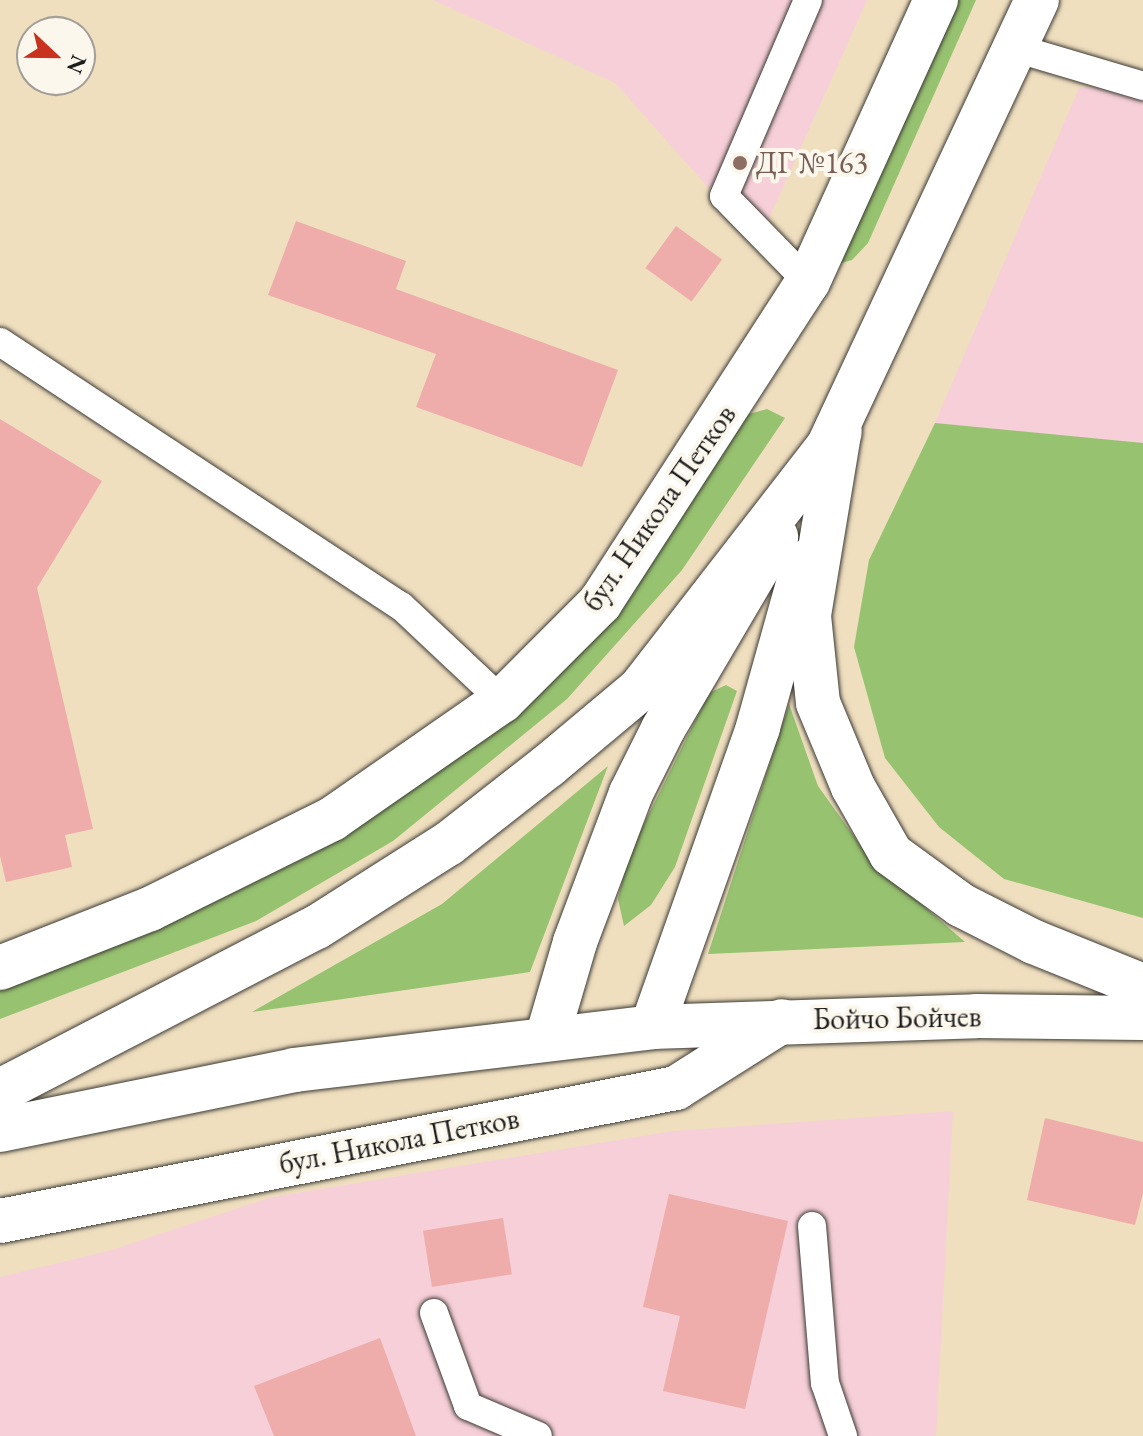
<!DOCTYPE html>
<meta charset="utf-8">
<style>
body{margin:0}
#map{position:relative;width:1143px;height:1436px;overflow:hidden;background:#efdfbf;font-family:"EB Garamond",serif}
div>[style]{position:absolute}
.built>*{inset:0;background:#f6cfd8}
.green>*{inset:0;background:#97c270}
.building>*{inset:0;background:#eeadaa;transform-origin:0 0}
.roads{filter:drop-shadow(0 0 2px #3c3934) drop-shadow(0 0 2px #3c3934)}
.service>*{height:28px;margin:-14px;padding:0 14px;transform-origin:14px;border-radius:14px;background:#fff}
.minor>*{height:44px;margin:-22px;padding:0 22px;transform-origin:22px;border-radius:22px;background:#fff}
.tertiary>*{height:44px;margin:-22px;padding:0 22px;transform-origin:22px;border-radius:22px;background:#fff}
.trunk>*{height:44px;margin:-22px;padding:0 22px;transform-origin:22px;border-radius:22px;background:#fff}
.dots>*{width:22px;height:22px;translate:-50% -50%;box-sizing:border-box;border:4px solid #fbf7ec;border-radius:50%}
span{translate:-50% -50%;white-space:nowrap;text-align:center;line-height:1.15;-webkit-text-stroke:8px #fbf7ec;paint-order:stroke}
.education-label{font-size:30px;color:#785e54}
.left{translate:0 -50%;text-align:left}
.street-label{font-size:30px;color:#1c1c1c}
.north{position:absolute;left:16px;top:16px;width:80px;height:80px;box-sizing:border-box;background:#fbf7ec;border:2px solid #a29f99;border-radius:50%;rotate:112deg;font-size:22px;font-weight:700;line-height:32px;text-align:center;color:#1c1c1c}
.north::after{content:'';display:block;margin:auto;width:28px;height:36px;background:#c8321e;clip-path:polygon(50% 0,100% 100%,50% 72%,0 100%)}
</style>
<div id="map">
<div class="built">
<i style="clip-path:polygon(433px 0,867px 0,758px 243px,615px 83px)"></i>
<i style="clip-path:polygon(1143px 79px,1143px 449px,935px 423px,1079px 88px,1140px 87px)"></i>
<i style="clip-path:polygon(953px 1111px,936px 1436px,0 1436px,0 1277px,112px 1250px,272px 1197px,673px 1131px)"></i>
</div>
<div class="green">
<i style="clip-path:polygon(936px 0,976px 0,868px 243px,852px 260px,838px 264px)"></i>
<i style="clip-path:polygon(767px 409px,785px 418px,682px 570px,567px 699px,393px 841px,256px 921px,0 1019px,0 982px,415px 782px,739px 417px)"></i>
<i style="clip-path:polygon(935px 423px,1143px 443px,1143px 918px,1004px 879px,939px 827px,885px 758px,854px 647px,869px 560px)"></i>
<i style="clip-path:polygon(726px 685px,737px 691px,675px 867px,651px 905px,624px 926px,618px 899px,628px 856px,709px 693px)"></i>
<i style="clip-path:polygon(789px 704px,818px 786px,871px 860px,965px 942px,708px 954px)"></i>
<i style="clip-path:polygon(608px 766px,530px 972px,252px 1012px,442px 904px)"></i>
</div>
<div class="building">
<i style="clip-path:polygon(296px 221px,406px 261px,396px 289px,618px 370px,582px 467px,416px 407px,436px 354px,268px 295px)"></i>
<i style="left:676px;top:226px;width:57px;height:52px;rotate:36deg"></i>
<i style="clip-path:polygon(0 419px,102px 481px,37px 588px,93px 829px,65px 835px,72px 867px,6px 882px,0 856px)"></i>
<i style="clip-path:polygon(1045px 1118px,1143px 1142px,1143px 1193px,1135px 1225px,1027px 1200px)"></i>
<i style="clip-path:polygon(669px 1194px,788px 1221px,745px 1409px,663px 1391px,680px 1316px,643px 1307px)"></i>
<i style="left:503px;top:1218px;width:57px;height:81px;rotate:81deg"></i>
<i style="clip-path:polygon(380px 1338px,416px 1436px,274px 1436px,254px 1386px)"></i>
</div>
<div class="roads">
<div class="service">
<i style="left:1015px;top:48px;width:134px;rotate:16.5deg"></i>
<i style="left:808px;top:282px;width:120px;rotate:-134.3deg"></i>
<i style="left:724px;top:196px;width:213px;rotate:-66.8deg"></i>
<i style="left:0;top:342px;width:480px;rotate:33.4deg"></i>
<i style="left:401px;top:606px;width:139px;rotate:43.2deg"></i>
<i style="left:812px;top:1226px;width:158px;rotate:85.3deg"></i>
<i style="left:825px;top:1383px;width:56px;rotate:71.2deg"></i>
<i style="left:434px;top:1313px;width:99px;rotate:69.9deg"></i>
<i style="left:468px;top:1406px;width:76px;rotate:23.2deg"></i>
</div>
<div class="minor">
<i style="left:0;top:968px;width:161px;rotate:-21.5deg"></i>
<i style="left:150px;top:909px;width:203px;rotate:-26.3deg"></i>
<i style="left:332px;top:819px;width:207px;rotate:-34.8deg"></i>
<i style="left:502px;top:701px;width:139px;rotate:-45deg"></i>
<i style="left:600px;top:603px;width:382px;rotate:-57.1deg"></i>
<i style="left:808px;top:282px;width:310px;rotate:-65.6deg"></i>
<i style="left:0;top:1221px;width:689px;rotate:-11.13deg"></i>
<i style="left:676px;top:1088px;width:125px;rotate:-32.3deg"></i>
</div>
<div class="tertiary">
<i style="left:820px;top:464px;width:512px;rotate:-64.94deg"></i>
<i style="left:652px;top:1027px;width:318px;rotate:-70.5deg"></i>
<i style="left:758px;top:727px;width:171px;rotate:-74.4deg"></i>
<i style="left:547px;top:1038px;width:100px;rotate:-73.7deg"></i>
<i style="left:575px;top:942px;width:159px;rotate:-69.4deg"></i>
<i style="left:631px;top:793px;width:72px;rotate:-63.4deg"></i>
<i style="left:663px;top:729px;width:223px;rotate:-59.5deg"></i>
</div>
<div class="trunk">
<i style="left:839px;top:434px;width:184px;rotate:99.4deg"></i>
<i style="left:809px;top:616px;width:87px;rotate:84.1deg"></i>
<i style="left:818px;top:703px;width:91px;rotate:67.4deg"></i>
<i style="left:853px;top:787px;width:77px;rotate:60.4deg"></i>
<i style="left:891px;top:854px;width:87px;rotate:36.1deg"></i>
<i style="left:961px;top:905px;width:82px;rotate:26.9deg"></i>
<i style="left:1034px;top:942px;width:118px;rotate:22deg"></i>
<i style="left:0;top:1091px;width:357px;rotate:-27.4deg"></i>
<i style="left:317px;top:927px;width:155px;rotate:-32.4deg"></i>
<i style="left:448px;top:844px;width:127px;rotate:-38deg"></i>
<i style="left:548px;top:766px;width:120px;rotate:-39.9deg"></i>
<i style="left:640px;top:689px;width:326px;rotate:-52.2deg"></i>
<i style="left:0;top:1130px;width:300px;rotate:-11.5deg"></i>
<i style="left:294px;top:1070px;width:361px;rotate:-6.8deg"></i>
<i style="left:652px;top:1027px;width:324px;rotate:-1.9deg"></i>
<i style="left:976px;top:1016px;width:167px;rotate:0.7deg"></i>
</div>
</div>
<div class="dots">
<i style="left:740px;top:163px;background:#8d6e63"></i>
</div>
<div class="education-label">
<span class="left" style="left:756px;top:163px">ДГ №163</span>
</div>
<div class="street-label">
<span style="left:659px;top:508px;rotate:-55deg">бул. Никола Петков</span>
<span style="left:897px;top:1018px;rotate:-1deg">Бойчо Бойчев</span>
<span style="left:399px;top:1141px;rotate:-11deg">бул. Никола Петков</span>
</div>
<div class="north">N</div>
</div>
